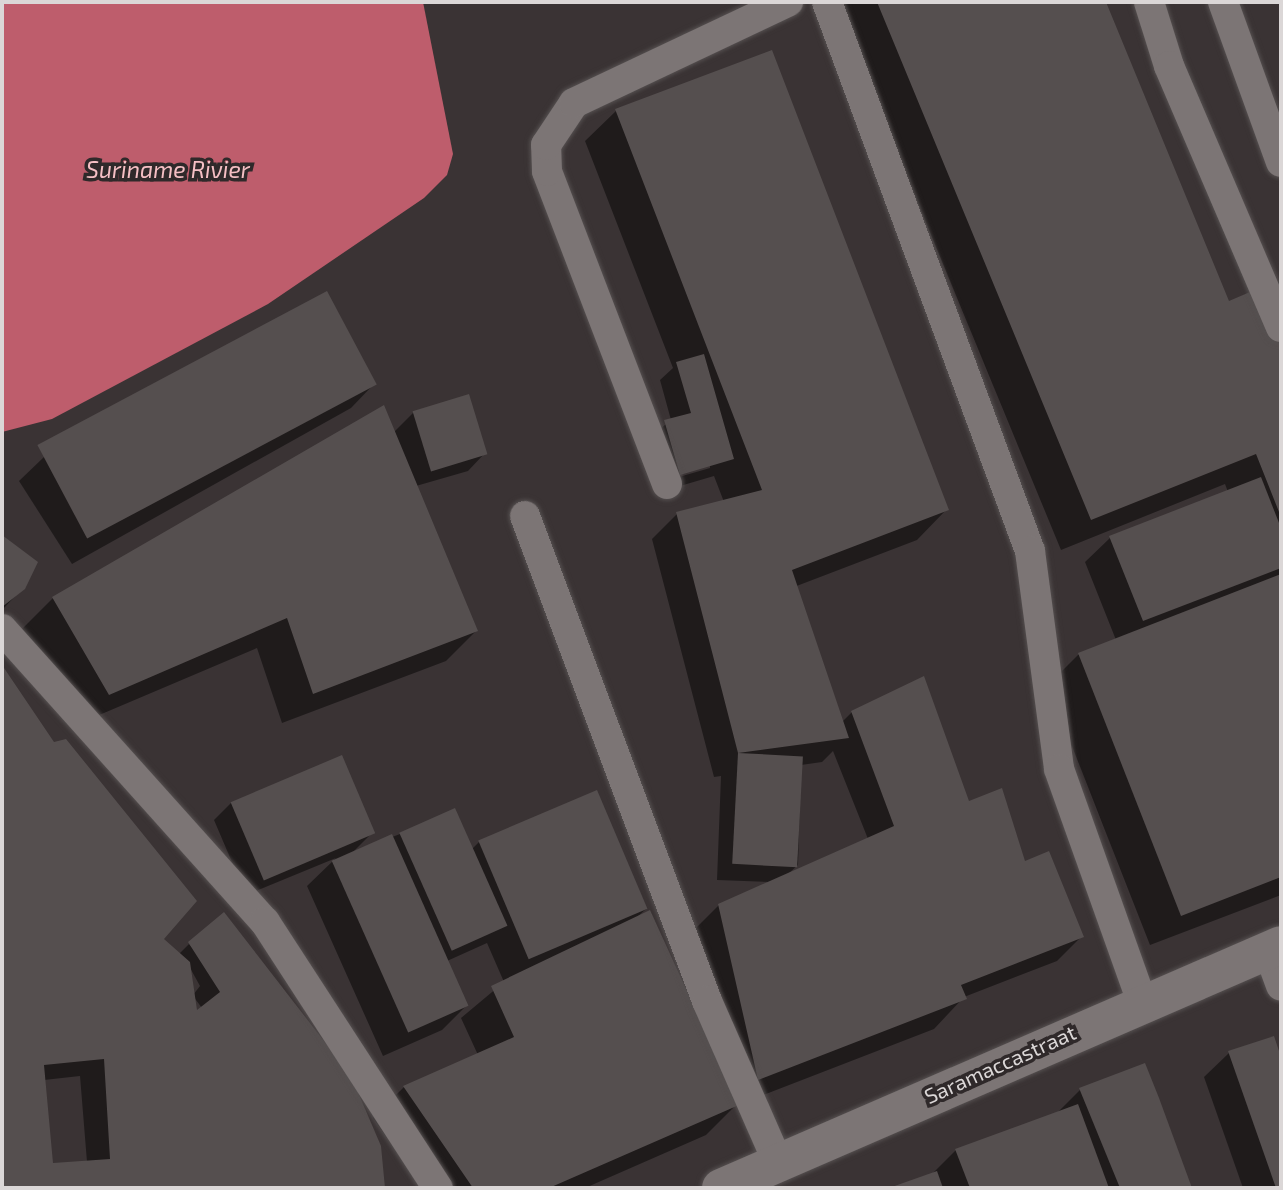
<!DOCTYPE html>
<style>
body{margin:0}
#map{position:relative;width:1283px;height:1190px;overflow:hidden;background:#3a3334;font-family:"Exo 2",sans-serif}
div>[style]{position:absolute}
.water>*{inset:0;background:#be5d6c}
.shadow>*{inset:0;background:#0007}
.building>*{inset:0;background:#554f4f;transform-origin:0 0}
.roads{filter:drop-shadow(0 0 2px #555050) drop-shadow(0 0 2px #555050)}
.service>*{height:30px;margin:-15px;padding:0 15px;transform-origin:15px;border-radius:15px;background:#7c7575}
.secondary>*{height:38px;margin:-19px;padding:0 19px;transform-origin:19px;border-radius:19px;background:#7c7575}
span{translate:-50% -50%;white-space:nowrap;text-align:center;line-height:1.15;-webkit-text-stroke:7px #2f292a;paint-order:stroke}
.street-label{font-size:21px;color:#dbd7d7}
.water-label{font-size:23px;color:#f5bfc4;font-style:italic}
.frame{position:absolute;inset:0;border:4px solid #dbd7d7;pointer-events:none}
</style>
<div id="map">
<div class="water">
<i style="clip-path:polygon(2px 2px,423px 2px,453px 154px,447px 175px,424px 198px,268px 304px,52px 419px,2px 432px)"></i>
</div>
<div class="shadow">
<i style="clip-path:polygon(842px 2px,1104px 2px,1228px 303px,1256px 291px,1281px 357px,1281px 895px,1150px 945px,1048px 685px,1078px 655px,1116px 640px,1085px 562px,1110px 538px,1228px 492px,1225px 484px,1061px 550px,837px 7px)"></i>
<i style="clip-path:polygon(evenodd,616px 111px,947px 509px,917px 540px,794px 587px,841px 723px,852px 712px,968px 803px,1082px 936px,1057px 961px,964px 997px,934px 1029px,735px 1106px,706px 1135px,585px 1188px,422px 1188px,373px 1118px,404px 1087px,478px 1055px,461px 1018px,504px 982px,487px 943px,447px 961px,466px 1006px,442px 1030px,383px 1056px,307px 886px,336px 858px,246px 895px,214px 820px,231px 803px,373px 832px,353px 852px,400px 834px,472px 849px,479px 842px,646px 909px,636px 918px,713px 1052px,688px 936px,719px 905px,772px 882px,717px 880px,721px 776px,714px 777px,652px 539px,677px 514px,724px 502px,714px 476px,663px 491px,648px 439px,671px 420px,660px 380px,673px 368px,585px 141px,616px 111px,710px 464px,710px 468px,672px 479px,671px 476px,710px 464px,616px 111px,833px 751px,868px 839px,788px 874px,798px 865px,801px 765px,822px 762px,833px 751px)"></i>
<i style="clip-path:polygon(327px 294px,375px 383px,351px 408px,72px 564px,19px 481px,44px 457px)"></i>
<i style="clip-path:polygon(383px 408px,394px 432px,413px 413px,485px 453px,468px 471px,416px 486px,476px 631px,446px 661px,282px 723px,257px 648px,78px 724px,22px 629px,53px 598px)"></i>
<i style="clip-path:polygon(2px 537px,36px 562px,23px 588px,2px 610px)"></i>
<i style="clip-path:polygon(evenodd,2px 668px,53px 744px,160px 941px,179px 954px,189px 944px,380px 1146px,383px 1188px,2px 1188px,2px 668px,189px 966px,200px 986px,193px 995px,189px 966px,2px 668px,193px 996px,202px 1008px,195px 1014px,193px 996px,2px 668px,80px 1076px,87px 1162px,51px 1167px,44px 1080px,80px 1076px)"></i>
<i style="clip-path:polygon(1273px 1038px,1281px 1062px,1281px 1188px,1243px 1188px,1204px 1077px,1229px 1053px)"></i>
<i style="clip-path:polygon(1144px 1066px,1190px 1188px,893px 1188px,931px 1175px,956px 1150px,1056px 1114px,1080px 1090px)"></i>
</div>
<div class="building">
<i style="clip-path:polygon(877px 2px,1106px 2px,1229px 301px,1257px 289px,1281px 348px,1281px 517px,1256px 454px,1091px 520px)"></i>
<i style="clip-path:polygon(772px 50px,949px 510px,792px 570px,849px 738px,738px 753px,676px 512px,762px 490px,615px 109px)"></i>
<i style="left:327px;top:291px;width:106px;height:328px;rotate:62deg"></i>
<i style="clip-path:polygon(704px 354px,734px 459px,680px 475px,664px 420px,691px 413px,676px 362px)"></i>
<i style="left:469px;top:394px;width:63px;height:59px;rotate:73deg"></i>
<i style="clip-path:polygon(384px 405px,478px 631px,313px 694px,287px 618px,109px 695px,52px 597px)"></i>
<i style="clip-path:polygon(1261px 477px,1281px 528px,1281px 568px,1143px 621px,1109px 536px)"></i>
<i style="clip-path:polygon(2px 535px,38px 562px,25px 589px,2px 607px)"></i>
<i style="clip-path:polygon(1281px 574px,1281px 877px,1181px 916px,1078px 653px)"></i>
<i style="clip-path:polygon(evenodd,2px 665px,54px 742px,66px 739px,197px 901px,164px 939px,190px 962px,197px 1010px,220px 992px,188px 942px,224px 912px,351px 1076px,381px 1146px,385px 1188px,2px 1188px,2px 665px,104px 1059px,110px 1159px,53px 1163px,44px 1065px,104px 1059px)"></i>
<i style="clip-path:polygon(924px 676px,969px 801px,1002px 788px,1025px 861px,1049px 851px,1084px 937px,961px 985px,967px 999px,758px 1080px,718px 904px,894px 826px,851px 711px)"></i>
<i style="left:738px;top:753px;width:65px;height:111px;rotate:3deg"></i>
<i style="left:342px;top:755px;width:85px;height:121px;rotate:67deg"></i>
<i style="left:597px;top:790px;width:129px;height:129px;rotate:67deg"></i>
<i style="left:455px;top:808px;width:129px;height:61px;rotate:66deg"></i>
<i style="left:392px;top:834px;width:188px;height:66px;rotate:66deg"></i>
<i style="clip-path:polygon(650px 910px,739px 1105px,549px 1188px,473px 1188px,403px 1086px,514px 1037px,491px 986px)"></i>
<i style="clip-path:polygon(1274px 1036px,1281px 1057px,1281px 1188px,1276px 1188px,1228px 1051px)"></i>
<i style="clip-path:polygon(1145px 1063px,1159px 1098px,1192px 1188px,1120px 1188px,1079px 1088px)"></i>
<i style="clip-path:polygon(1078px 1104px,1109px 1188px,970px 1188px,955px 1149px)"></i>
<i style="clip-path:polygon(937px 1171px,943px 1188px,889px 1188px)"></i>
</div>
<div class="roads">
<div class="service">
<i style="left:827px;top:2px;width:585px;rotate:69.71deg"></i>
<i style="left:1030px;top:551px;width:220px;rotate:82.4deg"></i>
<i style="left:1059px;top:769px;width:247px;rotate:70.4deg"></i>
<i style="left:1149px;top:2px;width:67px;rotate:72.6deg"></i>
<i style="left:1169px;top:66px;width:284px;rotate:66.8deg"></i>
<i style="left:1223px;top:2px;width:170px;rotate:70.1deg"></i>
<i style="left:667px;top:484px;width:335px;rotate:-111deg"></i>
<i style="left:547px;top:171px;width:26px;rotate:-92deg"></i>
<i style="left:546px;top:145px;width:50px;rotate:-56.3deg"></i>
<i style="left:574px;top:103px;width:237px;rotate:-25.3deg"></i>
<i style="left:525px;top:516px;width:518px;rotate:69.43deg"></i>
<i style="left:707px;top:1001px;width:177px;rotate:66.3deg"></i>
<i style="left:2px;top:629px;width:394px;rotate:48.1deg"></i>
<i style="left:265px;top:922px;width:317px;rotate:57deg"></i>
<i style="left:1268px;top:950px;width:38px;rotate:70deg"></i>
</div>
<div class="secondary">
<i style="left:721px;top:1188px;width:610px;rotate:-23.46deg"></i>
</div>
</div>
<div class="street-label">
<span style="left:1000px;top:1064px;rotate:-24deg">Saramaccastraat</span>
</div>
<div class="water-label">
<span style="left:168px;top:169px">Suriname Rivier</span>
</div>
<div class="frame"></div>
</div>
